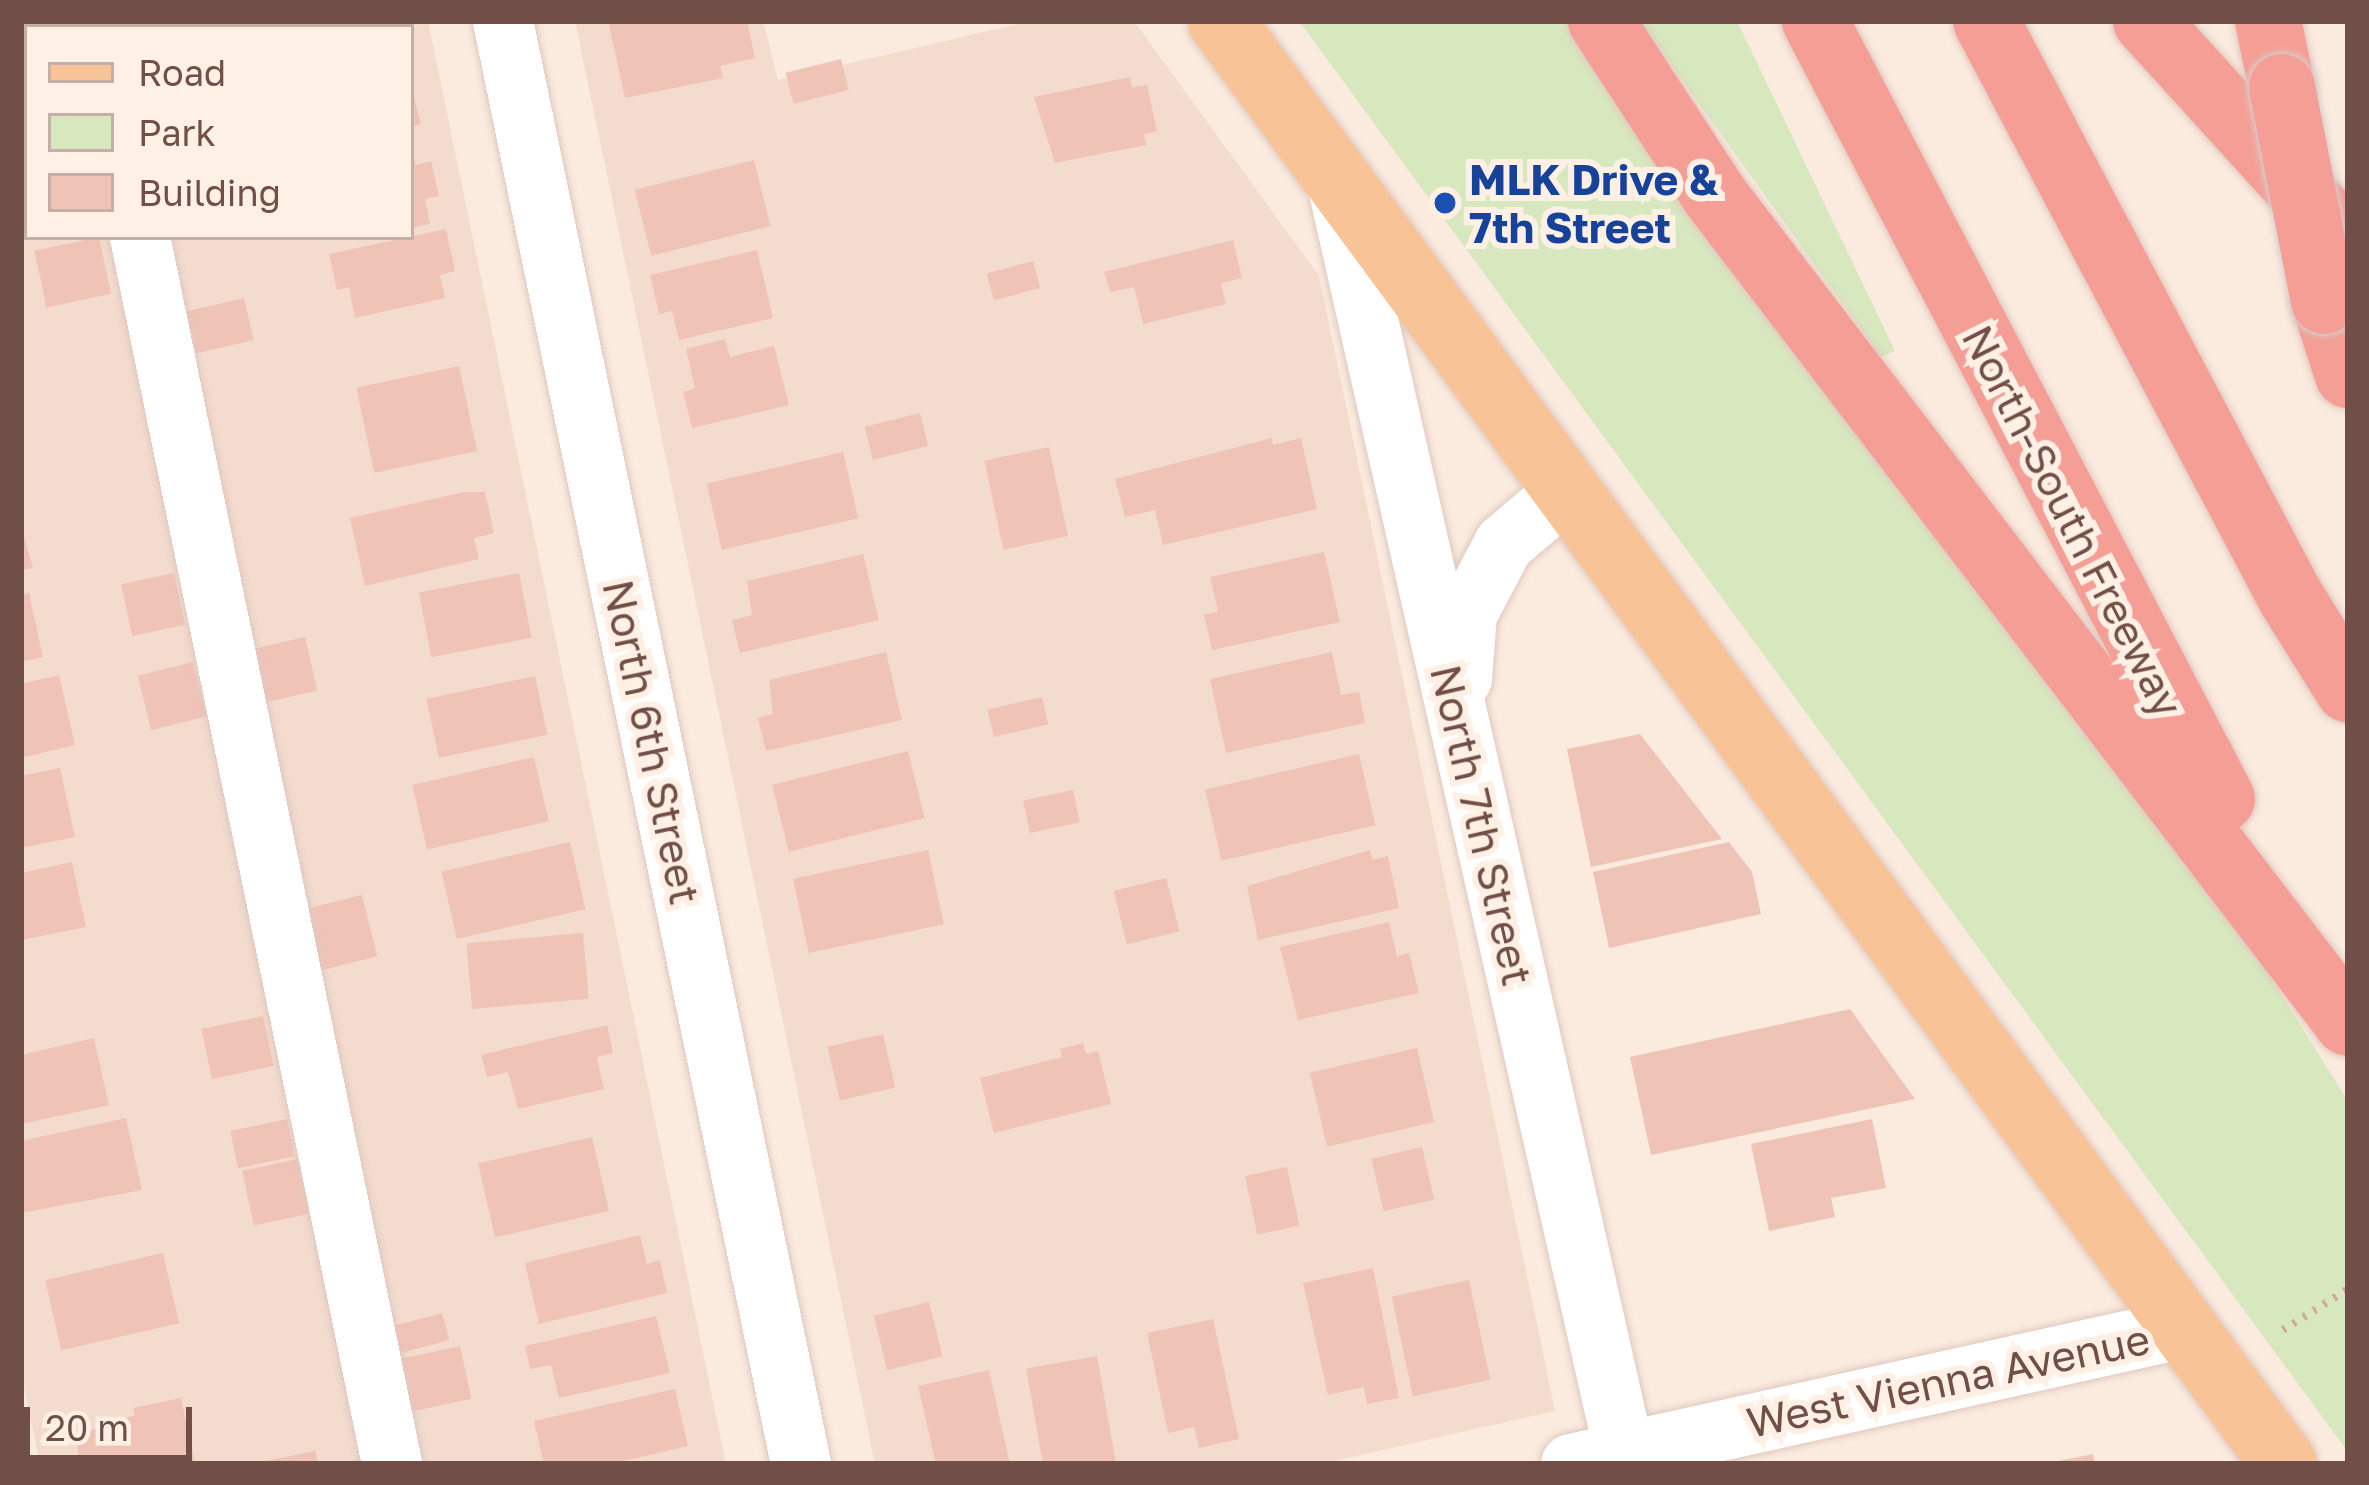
<!DOCTYPE html>
<style>
body{margin:0}
#map{position:relative;width:2369px;height:1485px;overflow:hidden;background:#fbebdf;font-family:"Golos Text",sans-serif}
div>[style]{position:absolute}
.residential>*{inset:0;background:#f3dbce}
.green>*{inset:0;background:#d7e8bf}
.building>*{inset:0;background:#f0c3b7;transform-origin:0 0}
.path>*{height:8px;margin-top:-4px;transform-origin:0;background:repeating-linear-gradient(90deg,#d4a79b 0 3px,transparent 0 12px)}
.roads{filter:drop-shadow(0 0 3px #e1c8bf) drop-shadow(0 0 3px #e1c8bf)}
.minor>*{height:60px;margin:-30px;padding:0 30px;transform-origin:30px;border-radius:30px;background:#fff}
.major>*{height:66px;margin:-33px;padding:0 33px;transform-origin:33px;border-radius:33px;background:#f9c398}
.highway>*{height:66px;margin:-33px;padding:0 33px;transform-origin:33px;border-radius:33px;background:#f59e96}
.bridges{filter:drop-shadow(0 0 3px #d7cecc) drop-shadow(0 0 3px #d7cecc)}
.highway-bridge>*{height:66px;margin:-33px;padding:0 33px;transform-origin:33px;border-radius:33px;background:#f59e96}
.dots>*{width:33px;height:33px;translate:-50% -50%;box-sizing:border-box;border:6px solid #fff0e5;border-radius:50%}
span{translate:-50% -50%;white-space:nowrap;text-align:center;line-height:1.15;-webkit-text-stroke:12px #fff0e5;paint-order:stroke}
.transit-label{font-size:42px;color:#164399;font-weight:700}
.left{translate:0 -50%;text-align:left}
.street-label{font-size:42px;color:#714f48}
.frame{position:absolute;inset:0;border:24px solid #714f48;pointer-events:none}
.legend{position:absolute;left:24px;top:24px;width:390px;height:216px;box-sizing:border-box;background:#fff0e5;border:3px solid #c6b0a6;margin:0;padding:15px 21px;list-style:none;font-size:36px;color:#714f48}
.legend li{display:flex;align-items:center;gap:24px;height:60px}
.legend b{width:60px;border:3px solid #c6b0a6}
.scale{position:absolute;left:24px;top:1407px;width:168px;height:54px;box-sizing:border-box;border:6px solid #714f48;border-top:0;padding-left:15px;font-size:36px;line-height:42px;white-space:nowrap;color:#714f48;-webkit-text-stroke:9px #fff0e5;paint-order:stroke}
</style>
<div id="map">
<div class="residential">
<i style="clip-path:polygon(evenodd,21px 21px,428px 21px,726px 1464px,40px 1464px,21px 1373px,21px 21px,27px 27px,411px 27px,411px 237px,27px 237px,27px 27px)"></i>
<i style="clip-path:polygon(575px 21px,763px 21px,778px 80px,1031px 21px,1134px 21px,1319px 276px,1555px 1411px,1321px 1464px,875px 1464px)"></i>
</div>
<div class="green">
<i style="clip-path:polygon(1299px 21px,1566px 21px,1660px 157px,2212px 884px,2348px 1101px,2348px 1452px)"></i>
<i style="clip-path:polygon(1640px 21px,1737px 21px,1895px 351px,1881px 357px)"></i>
</div>
<div class="building">
<i style="left:133px;top:21px;width:59px;height:6px"></i>
<i style="clip-path:polygon(378px 21px,379px 27px,323px 25px,342px 21px)"></i>
<i style="clip-path:polygon(608px 21px,747px 21px,755px 58px,720px 66px,723px 78px,625px 98px)"></i>
<i style="left:841px;top:59px;width:32px;height:57px;rotate:76deg"></i>
<i style="clip-path:polygon(1130px 77px,1132px 87px,1147px 85px,1157px 131px,1144px 134px,1146px 145px,1055px 163px,1034px 97px)"></i>
<i style="clip-path:polygon(411px 86px,421px 124px,411px 127px)"></i>
<i style="clip-path:polygon(411px 149px,416px 165px,431px 161px,439px 196px,425px 199px,430px 224px,411px 228px)"></i>
<i style="left:754px;top:160px;width:68px;height:123px;rotate:76deg"></i>
<i style="clip-path:polygon(446px 229px,455px 271px,440px 275px,445px 298px,355px 318px,349px 287px,337px 290px,329px 254px)"></i>
<i style="left:99px;top:237px;width:58px;height:66px;rotate:78deg"></i>
<i style="clip-path:polygon(1233px 240px,1242px 278px,1221px 283px,1226px 304px,1143px 324px,1134px 287px,1110px 292px,1104px 272px)"></i>
<i style="clip-path:polygon(757px 250px,773px 318px,679px 340px,672px 311px,659px 314px,650px 275px)"></i>
<i style="left:1033px;top:261px;width:28px;height:48px;rotate:75deg"></i>
<i style="left:244px;top:298px;width:43px;height:59px;rotate:77deg"></i>
<i style="clip-path:polygon(725px 339px,730px 357px,774px 346px,789px 405px,692px 428px,683px 392px,695px 388px,686px 349px)"></i>
<i style="left:459px;top:366px;width:87px;height:105px;rotate:78deg"></i>
<i style="left:920px;top:413px;width:34px;height:57px;rotate:76deg"></i>
<i style="clip-path:polygon(1272px 438px,1273px 445px,1301px 438px,1317px 509px,1163px 545px,1155px 510px,1125px 517px,1115px 479px)"></i>
<i style="left:1049px;top:447px;width:91px;height:66px;rotate:78deg"></i>
<i style="left:843px;top:452px;width:68px;height:140px;rotate:77deg"></i>
<i style="clip-path:polygon(464px 492px,485px 492px,494px 533px,474px 538px,479px 559px,365px 586px,350px 518px)"></i>
<i style="clip-path:polygon(21px 526px,33px 568px,21px 570px)"></i>
<i style="clip-path:polygon(1324px 552px,1340px 622px,1212px 650px,1204px 615px,1218px 611px,1210px 577px)"></i>
<i style="clip-path:polygon(863px 554px,879px 620px,740px 653px,732px 620px,752px 615px,747px 581px)"></i>
<i style="left:174px;top:573px;width:53px;height:54px;rotate:78deg"></i>
<i style="left:519px;top:573px;width:66px;height:102px;rotate:79deg"></i>
<i style="clip-path:polygon(29px 593px,43px 657px,21px 662px,21px 595px)"></i>
<i style="left:305px;top:637px;width:55px;height:57px;rotate:77deg"></i>
<i style="clip-path:polygon(886px 652px,902px 720px,766px 751px,758px 718px,773px 714px,769px 680px)"></i>
<i style="clip-path:polygon(1332px 652px,1341px 695px,1359px 692px,1365px 723px,1226px 753px,1210px 679px)"></i>
<i style="left:193px;top:662px;width:56px;height:57px;rotate:76deg"></i>
<i style="clip-path:polygon(59px 675px,75px 745px,21px 758px,21px 684px)"></i>
<i style="left:535px;top:676px;width:60px;height:111px;rotate:78deg"></i>
<i style="left:1042px;top:697px;width:28px;height:56px;rotate:77deg"></i>
<i style="clip-path:polygon(1640px 734px,1722px 839px,1591px 867px,1567px 749px)"></i>
<i style="left:908px;top:751px;width:69px;height:140px;rotate:76deg"></i>
<i style="left:1359px;top:754px;width:73px;height:158px;rotate:77deg"></i>
<i style="left:534px;top:757px;width:66px;height:125px;rotate:77deg"></i>
<i style="clip-path:polygon(60px 768px,75px 837px,21px 848px,21px 776px)"></i>
<i style="left:1073px;top:790px;width:33px;height:51px;rotate:78deg"></i>
<i style="left:570px;top:842px;width:69px;height:132px;rotate:77deg"></i>
<i style="clip-path:polygon(1729px 842px,1752px 872px,1761px 914px,1609px 948px,1593px 872px)"></i>
<i style="left:928px;top:850px;width:76px;height:138px;rotate:78deg"></i>
<i style="clip-path:polygon(1370px 850px,1372px 860px,1388px 856px,1399px 908px,1258px 940px,1247px 886px)"></i>
<i style="clip-path:polygon(72px 862px,86px 927px,21px 940px,21px 873px)"></i>
<i style="left:1166px;top:878px;width:55px;height:54px;rotate:76deg"></i>
<i style="left:362px;top:895px;width:63px;height:61px;rotate:76deg"></i>
<i style="clip-path:polygon(1389px 922px,1397px 956px,1409px 953px,1419px 993px,1298px 1020px,1280px 947px)"></i>
<i style="left:583px;top:933px;width:66px;height:117px;rotate:85deg"></i>
<i style="clip-path:polygon(1850px 1009px,1915px 1099px,1651px 1155px,1630px 1057px)"></i>
<i style="left:263px;top:1016px;width:51px;height:63px;rotate:78deg"></i>
<i style="clip-path:polygon(607px 1025px,613px 1053px,597px 1057px,604px 1089px,518px 1109px,508px 1072px,487px 1077px,481px 1055px)"></i>
<i style="left:883px;top:1034px;width:55px;height:57px;rotate:77deg"></i>
<i style="clip-path:polygon(94px 1038px,109px 1105px,21px 1124px,21px 1055px)"></i>
<i style="clip-path:polygon(1083px 1043px,1086px 1054px,1098px 1051px,1111px 1104px,994px 1133px,980px 1078px,1062px 1057px,1060px 1049px)"></i>
<i style="left:1417px;top:1048px;width:76px;height:110px;rotate:77deg"></i>
<i style="clip-path:polygon(126px 1118px,142px 1190px,21px 1213px,21px 1141px)"></i>
<i style="left:287px;top:1119px;width:38px;height:58px;rotate:78deg"></i>
<i style="clip-path:polygon(1872px 1119px,1886px 1188px,1831px 1198px,1835px 1217px,1769px 1231px,1751px 1144px)"></i>
<i style="left:592px;top:1137px;width:76px;height:117px;rotate:77deg"></i>
<i style="left:1422px;top:1147px;width:54px;height:52px;rotate:77deg"></i>
<i style="left:298px;top:1159px;width:56px;height:57px;rotate:78deg"></i>
<i style="left:1287px;top:1167px;width:60px;height:43px;rotate:78deg"></i>
<i style="clip-path:polygon(640px 1235px,647px 1264px,660px 1260px,667px 1293px,539px 1324px,525px 1263px)"></i>
<i style="left:163px;top:1253px;width:72px;height:121px;rotate:77deg"></i>
<i style="clip-path:polygon(1373px 1268px,1399px 1398px,1367px 1404px,1364px 1387px,1328px 1395px,1303px 1283px)"></i>
<i style="left:1469px;top:1280px;width:102px;height:79px;rotate:78deg"></i>
<i style="left:929px;top:1302px;width:56px;height:57px;rotate:76deg"></i>
<i style="left:442px;top:1313px;width:28px;height:50px;rotate:75deg"></i>
<i style="clip-path:polygon(656px 1316px,670px 1373px,559px 1398px,551px 1365px,530px 1369px,525px 1346px)"></i>
<i style="clip-path:polygon(1213px 1319px,1239px 1439px,1199px 1448px,1194px 1427px,1168px 1433px,1147px 1333px)"></i>
<i style="left:460px;top:1346px;width:54px;height:62px;rotate:78deg"></i>
<i style="left:1097px;top:1356px;width:110px;height:72px;rotate:80deg"></i>
<i style="clip-path:polygon(989px 1370px,1010px 1464px,936px 1464px,918px 1386px)"></i>
<i style="clip-path:polygon(675px 1389px,688px 1446px,610px 1464px,544px 1464px,534px 1421px)"></i>
<i style="clip-path:polygon(181px 1398px,195px 1464px,81px 1464px,75px 1436px,135px 1415px,133px 1408px)"></i>
<i style="clip-path:polygon(315px 1451px,318px 1464px,261px 1464px,261px 1462px)"></i>
<i style="clip-path:polygon(2093px 1454px,2095px 1464px,2053px 1464px,2053px 1462px)"></i>
</div>
<div class="path">
<i style="left:2283px;top:1330px;width:77px;rotate:-32.2deg"></i>
</div>
<div class="roads">
<div class="minor">
<i style="left:95px;top:21px;width:6px;rotate:81deg"></i>
<i style="left:503px;top:21px;width:1473px;rotate:78.33deg"></i>
<i style="left:1338px;top:187px;width:1309px;rotate:77.25deg"></i>
<i style="left:140px;top:237px;width:1253px;rotate:78.39deg"></i>
<i style="left:1462px;top:679px;width:65px;rotate:-85.6deg"></i>
<i style="left:1467px;top:614px;width:79px;rotate:-62.1deg"></i>
<i style="left:1504px;top:544px;width:80px;rotate:-40.4deg"></i>
<i style="left:1571px;top:1464px;width:629px;rotate:-12.49deg"></i>
</div>
<div class="major">
<i style="left:1221px;top:21px;width:1792px;rotate:53.62deg"></i>
</div>
<div class="highway">
<i style="left:1601px;top:21px;width:209px;rotate:56.9deg"></i>
<i style="left:1715px;top:196px;width:1041px;rotate:52.57deg"></i>
<i style="left:1815px;top:21px;width:878px;rotate:62.38deg"></i>
<i style="left:1986px;top:21px;width:650px;rotate:62.13deg"></i>
<i style="left:2290px;top:596px;width:110px;rotate:58.1deg"></i>
<i style="left:2146px;top:21px;width:300px;rotate:47.7deg"></i>
<i style="left:2268px;top:21px;width:67px;rotate:78deg"></i>
<i style="left:2324px;top:301px;width:78px;rotate:72deg"></i>
</div>
</div>
<div class="bridges">
<div class="highway-bridge">
<i style="left:2282px;top:87px;width:218px;rotate:78.9deg"></i>
</div>
</div>
<div class="dots">
<i style="left:1445px;top:203px;background:#1a4fb4"></i>
</div>
<div class="transit-label">
<span class="left" style="left:1469px;top:203px">MLK Drive &amp;<br>7th Street</span>
</div>
<div class="street-label">
<span style="left:2073px;top:521px;rotate:63deg">North-South Freeway</span>
<span style="left:652px;top:742px;rotate:78deg">North 6th Street</span>
<span style="left:1482px;top:825px;rotate:77deg">North 7th Street</span>
<span style="left:1948px;top:1380px;rotate:-12deg">West Vienna Avenue</span>
</div>
<div class="frame"></div>
<ul class="legend">
<li><b style="height:15px;background:#f9c398"></b>Road</li>
<li><b style="height:33px;background:#d7e8bf"></b>Park</li>
<li><b style="height:33px;background:#f0c3b7"></b>Building</li>
</ul>
<div class="scale">20 m</div>
</div>
